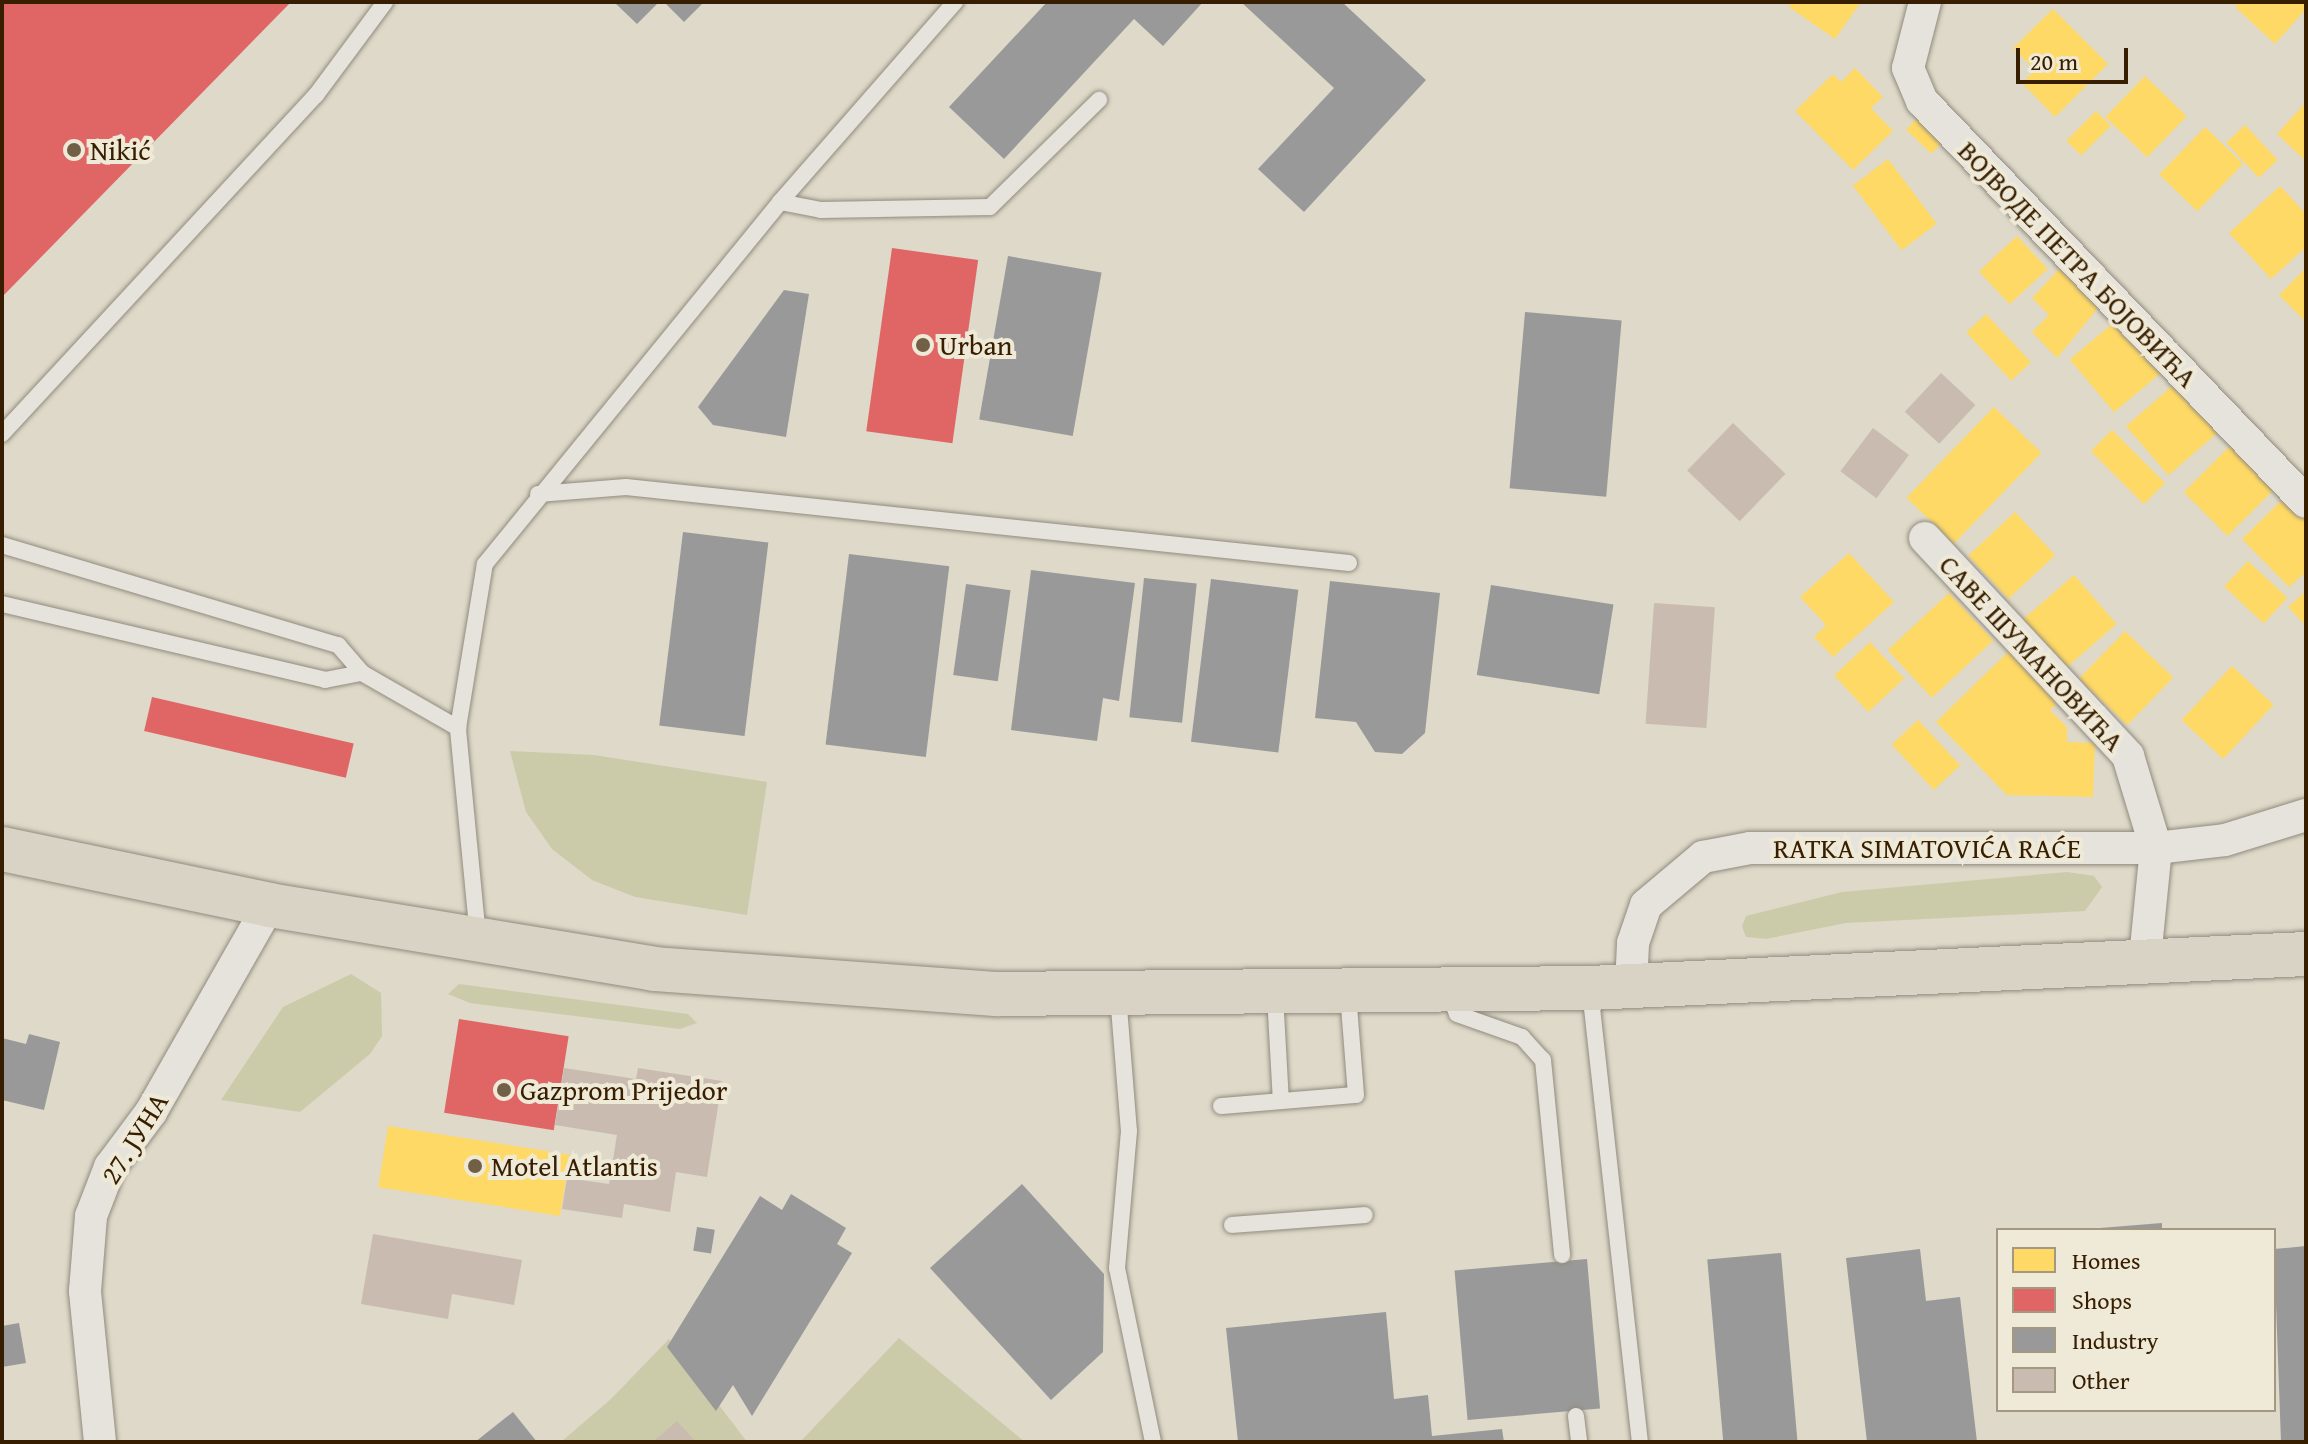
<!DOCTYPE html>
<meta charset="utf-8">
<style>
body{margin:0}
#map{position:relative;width:2308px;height:1444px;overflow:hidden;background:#ded9c9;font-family:"Gentium Book Plus",serif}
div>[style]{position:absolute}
.green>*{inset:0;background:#cbcba9}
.homes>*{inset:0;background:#ffd966;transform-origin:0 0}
.shops>*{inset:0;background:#e06666;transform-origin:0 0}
.industry>*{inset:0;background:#999;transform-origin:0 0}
.building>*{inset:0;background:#c9bbb0;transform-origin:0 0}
.roads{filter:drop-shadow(0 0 2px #918b7e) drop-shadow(0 0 2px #918b7e)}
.service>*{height:16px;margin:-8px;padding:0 8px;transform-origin:8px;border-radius:8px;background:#e6e3dc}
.minor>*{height:32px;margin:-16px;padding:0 16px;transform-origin:16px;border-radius:16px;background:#e6e3dc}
.primary>*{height:44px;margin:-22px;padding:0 22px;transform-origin:22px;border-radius:22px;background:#d9d3c6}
.dots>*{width:22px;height:22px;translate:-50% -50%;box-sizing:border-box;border:4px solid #efe9d7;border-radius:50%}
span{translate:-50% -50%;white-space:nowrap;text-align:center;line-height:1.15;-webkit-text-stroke:8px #efe9d7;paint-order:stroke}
.poi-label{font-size:28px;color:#371e00}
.left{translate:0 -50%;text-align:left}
.street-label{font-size:28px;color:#371e00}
.frame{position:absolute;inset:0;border:4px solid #371e00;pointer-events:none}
.legend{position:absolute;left:1996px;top:1228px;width:280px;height:184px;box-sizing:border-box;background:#efe9d7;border:2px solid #a59881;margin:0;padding:10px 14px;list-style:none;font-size:24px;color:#371e00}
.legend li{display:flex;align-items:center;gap:16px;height:40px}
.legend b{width:40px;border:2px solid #a59881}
.scale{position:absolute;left:2016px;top:48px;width:112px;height:36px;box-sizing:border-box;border:4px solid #371e00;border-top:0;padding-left:10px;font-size:24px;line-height:28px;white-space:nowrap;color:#371e00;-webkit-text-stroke:6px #efe9d7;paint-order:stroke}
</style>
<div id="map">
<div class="green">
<i style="clip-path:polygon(510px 751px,594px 755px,767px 782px,747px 915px,635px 897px,592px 880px,552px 849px,526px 812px)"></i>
<i style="clip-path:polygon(2067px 872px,2094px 876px,2102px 887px,2085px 911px,1846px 923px,1766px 939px,1746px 937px,1742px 926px,1746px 916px,1842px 892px)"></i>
<i style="clip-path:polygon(351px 974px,381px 993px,382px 1036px,370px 1054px,300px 1112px,221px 1100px,283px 1007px)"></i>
<i style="clip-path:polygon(459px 984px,688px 1014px,697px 1023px,680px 1029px,470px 1003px,448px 994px)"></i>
<i style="clip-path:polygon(899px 1338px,1025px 1442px,800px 1442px)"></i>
<i style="clip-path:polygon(669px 1339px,747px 1442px,561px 1442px,611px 1399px)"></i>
</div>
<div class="homes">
<i style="clip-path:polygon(1792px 2px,1861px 2px,1835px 39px,1789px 7px)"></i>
<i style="clip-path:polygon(2240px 2px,2306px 2px,2306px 9px,2275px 44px,2235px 7px)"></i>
<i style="clip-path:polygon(2053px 9px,2108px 64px,2055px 117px,2022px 83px,2035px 70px,2013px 48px)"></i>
<i style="clip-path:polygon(1855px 68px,1883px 97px,1871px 108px,1893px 131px,1853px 170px,1795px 111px,1833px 74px,1841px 82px)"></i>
<i style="left:2145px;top:76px;width:58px;height:57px;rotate:44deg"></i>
<i style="clip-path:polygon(2306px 102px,2306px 161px,2277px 134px)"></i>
<i style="left:2096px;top:111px;width:21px;height:42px;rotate:45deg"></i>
<i style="left:1922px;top:113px;width:35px;height:23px;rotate:44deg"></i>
<i style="left:2245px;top:125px;width:48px;height:26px;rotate:47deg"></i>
<i style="left:2205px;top:127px;width:53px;height:66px;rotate:44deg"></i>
<i style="left:1888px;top:159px;width:81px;height:44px;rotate:53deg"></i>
<i style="clip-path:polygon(2280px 186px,2306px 214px,2306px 247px,2271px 279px,2229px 233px)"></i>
<i style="left:2017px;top:236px;width:45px;height:52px;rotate:47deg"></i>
<i style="clip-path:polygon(2063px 265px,2103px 302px,2057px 358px,2032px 332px,2049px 315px,2032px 298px)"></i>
<i style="clip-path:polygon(2306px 268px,2306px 322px,2279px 295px)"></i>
<i style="left:1986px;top:314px;width:66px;height:27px;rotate:47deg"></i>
<i style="left:2118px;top:319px;width:69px;height:63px;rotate:50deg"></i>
<i style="left:2178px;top:381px;width:65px;height:69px;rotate:49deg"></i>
<i style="left:1994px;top:407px;width:66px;height:126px;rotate:44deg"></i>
<i style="left:2112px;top:430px;width:75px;height:30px;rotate:45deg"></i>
<i style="left:2234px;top:442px;width:62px;height:71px;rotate:45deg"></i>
<i style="clip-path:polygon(2286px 496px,2306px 517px,2306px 572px,2289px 587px,2242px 539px)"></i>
<i style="left:2015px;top:512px;width:59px;height:64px;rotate:47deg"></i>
<i style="clip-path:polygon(1849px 553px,1894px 602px,1833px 657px,1814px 637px,1826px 625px,1800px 597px)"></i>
<i style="left:2248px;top:561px;width:54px;height:35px;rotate:43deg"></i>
<i style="left:2074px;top:575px;width:65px;height:72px;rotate:49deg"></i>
<i style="clip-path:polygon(2306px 591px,2306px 626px,2288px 607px)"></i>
<i style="left:1949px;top:593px;width:65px;height:84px;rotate:47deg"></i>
<i style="left:2125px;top:631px;width:67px;height:66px;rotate:44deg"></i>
<i style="left:1870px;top:642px;width:50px;height:49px;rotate:47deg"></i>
<i style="clip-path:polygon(2011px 649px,2061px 700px,2050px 710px,2067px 727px,2067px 742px,2095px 743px,2093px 797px,2007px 795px,1936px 722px)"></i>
<i style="left:2232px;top:666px;width:57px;height:74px;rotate:43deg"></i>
<i style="left:1918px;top:720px;width:62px;height:36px;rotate:47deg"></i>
<i style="left:388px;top:1126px;width:184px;height:62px;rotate:9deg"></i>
</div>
<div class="shops">
<i style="clip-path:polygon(2px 2px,291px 2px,2px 297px)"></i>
<i style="left:892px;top:248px;width:87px;height:185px;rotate:8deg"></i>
<i style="left:152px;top:697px;width:207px;height:35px;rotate:13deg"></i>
<i style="left:459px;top:1019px;width:111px;height:95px;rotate:9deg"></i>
</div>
<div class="industry">
<i style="clip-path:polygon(614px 2px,659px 2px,637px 24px)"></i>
<i style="clip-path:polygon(664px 2px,704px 2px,684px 22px)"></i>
<i style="clip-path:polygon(1047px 2px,1203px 2px,1163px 46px,1134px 19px,1004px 159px,949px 107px)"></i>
<i style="clip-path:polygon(1241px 2px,1342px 2px,1426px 80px,1304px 212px,1258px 169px,1334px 88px)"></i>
<i style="left:1008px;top:256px;width:95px;height:166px;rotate:10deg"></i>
<i style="clip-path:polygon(784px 290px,809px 294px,786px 437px,713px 425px,698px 407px)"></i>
<i style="left:1525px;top:312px;width:97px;height:177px;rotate:5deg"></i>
<i style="left:683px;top:532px;width:86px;height:195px;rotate:7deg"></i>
<i style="left:849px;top:554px;width:101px;height:192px;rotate:7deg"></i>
<i style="clip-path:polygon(1031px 570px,1135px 583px,1119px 701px,1103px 698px,1097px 741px,1011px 730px)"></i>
<i style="left:1144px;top:578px;width:53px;height:140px;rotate:6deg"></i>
<i style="left:1211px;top:579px;width:88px;height:164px;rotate:7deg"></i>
<i style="clip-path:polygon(1330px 581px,1440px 593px,1425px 733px,1402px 754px,1375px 752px,1356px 722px,1315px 718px)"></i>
<i style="left:966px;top:584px;width:45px;height:92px;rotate:8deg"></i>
<i style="left:1491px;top:585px;width:124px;height:91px;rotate:9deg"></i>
<i style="clip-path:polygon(29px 1034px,60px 1042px,44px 1110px,2px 1100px,2px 1038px,26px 1044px)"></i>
<i style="clip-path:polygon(1022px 1184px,1104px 1274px,1103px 1352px,1051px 1400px,930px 1268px)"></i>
<i style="clip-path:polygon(791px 1194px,846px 1228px,837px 1244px,852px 1253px,752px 1416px,733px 1385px,716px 1411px,667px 1347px,760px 1196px,782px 1210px)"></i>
<i style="clip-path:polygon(2162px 1223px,2162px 1230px,2100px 1230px,2100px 1228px)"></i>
<i style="left:697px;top:1227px;width:18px;height:24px;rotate:9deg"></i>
<i style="clip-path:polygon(2306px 1246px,2306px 1442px,2281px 1442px,2274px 1249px)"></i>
<i style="clip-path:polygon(1920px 1249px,1926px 1301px,1960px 1297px,1977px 1442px,1867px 1442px,1846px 1258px)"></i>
<i style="left:1781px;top:1253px;width:190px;height:74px;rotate:85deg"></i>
<i style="left:1587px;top:1259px;width:150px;height:133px;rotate:85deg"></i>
<i style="clip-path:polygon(1386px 1312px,1394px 1399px,1428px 1395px,1432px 1436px,1502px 1429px,1504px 1442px,1238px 1442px,1226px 1328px)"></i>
<i style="clip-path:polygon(19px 1323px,26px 1363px,2px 1367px,2px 1326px)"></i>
<i style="clip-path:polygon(513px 1412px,537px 1442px,475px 1442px)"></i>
</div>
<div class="building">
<i style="left:1941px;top:373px;width:47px;height:53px;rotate:43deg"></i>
<i style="left:1733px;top:423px;width:73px;height:66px;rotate:44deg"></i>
<i style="left:1873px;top:428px;width:45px;height:54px;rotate:37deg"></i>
<i style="left:1654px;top:603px;width:61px;height:121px;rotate:4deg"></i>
<i style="clip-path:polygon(564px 1068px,636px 1079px,638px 1068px,722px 1081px,707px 1177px,676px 1172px,670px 1212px,624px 1204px,622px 1218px,562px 1209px,567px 1178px,609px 1184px,617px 1135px,555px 1125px)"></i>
<i style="clip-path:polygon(373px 1234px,522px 1260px,514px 1305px,452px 1294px,448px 1319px,361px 1304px)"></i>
<i style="clip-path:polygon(677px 1421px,696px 1442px,657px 1442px,655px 1440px)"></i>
</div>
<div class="roads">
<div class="service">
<i style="left:780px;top:202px;width:42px;rotate:11deg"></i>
<i style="left:821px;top:210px;width:169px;rotate:-1deg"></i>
<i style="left:990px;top:207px;width:153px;rotate:-44.5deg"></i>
<i style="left:2px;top:434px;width:462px;rotate:-47.2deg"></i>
<i style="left:316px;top:95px;width:116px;rotate:-53.4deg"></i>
<i style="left:538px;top:494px;width:88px;rotate:-4.5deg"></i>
<i style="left:626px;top:487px;width:727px;rotate:6deg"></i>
<i style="left:2px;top:545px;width:351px;rotate:16.6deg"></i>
<i style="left:338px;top:645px;width:37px;rotate:49deg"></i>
<i style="left:2px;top:604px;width:332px;rotate:13.2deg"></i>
<i style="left:325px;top:680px;width:38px;rotate:-11deg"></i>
<i style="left:362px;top:673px;width:111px;rotate:29.8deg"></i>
<i style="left:478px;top:937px;width:210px;rotate:-95.5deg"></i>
<i style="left:458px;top:728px;width:166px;rotate:-80.7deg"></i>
<i style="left:485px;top:564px;width:467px;rotate:-50.8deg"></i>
<i style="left:780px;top:202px;width:266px;rotate:-48.8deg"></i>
<i style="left:1590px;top:990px;width:455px;rotate:83.7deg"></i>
<i style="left:1449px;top:993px;width:22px;rotate:69deg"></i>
<i style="left:1457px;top:1014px;width:69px;rotate:19.5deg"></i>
<i style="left:1522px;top:1037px;width:31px;rotate:48deg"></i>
<i style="left:1543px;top:1060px;width:196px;rotate:84.4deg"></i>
<i style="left:1118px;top:995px;width:136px;rotate:85.4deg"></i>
<i style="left:1129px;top:1131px;width:138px;rotate:95deg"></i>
<i style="left:1117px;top:1268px;width:178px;rotate:78.3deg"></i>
<i style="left:1275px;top:995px;width:106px;rotate:86.8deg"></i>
<i style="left:1221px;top:1106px;width:135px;rotate:-4.7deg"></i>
<i style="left:1356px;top:1095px;width:101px;rotate:-94.5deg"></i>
<i style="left:1232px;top:1225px;width:133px;rotate:-4.3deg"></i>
<i style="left:1576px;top:1416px;width:26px;rotate:83deg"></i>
</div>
<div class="minor">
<i style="left:1925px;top:2px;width:68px;rotate:104.4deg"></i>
<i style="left:1908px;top:68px;width:36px;rotate:67deg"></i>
<i style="left:1922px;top:101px;width:555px;rotate:46.24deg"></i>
<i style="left:1925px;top:538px;width:298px;rotate:47deg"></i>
<i style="left:2128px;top:756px;width:96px;rotate:73.1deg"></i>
<i style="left:2156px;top:848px;width:112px;rotate:95.7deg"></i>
<i style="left:1631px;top:986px;width:43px;rotate:-87.3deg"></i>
<i style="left:1633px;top:943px;width:40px;rotate:-71.1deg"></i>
<i style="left:1646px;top:905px;width:75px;rotate:-40.1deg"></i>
<i style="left:1703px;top:857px;width:48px;rotate:-10.8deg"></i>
<i style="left:1750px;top:848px;width:406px"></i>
<i style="left:2156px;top:848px;width:69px;rotate:-6.6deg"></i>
<i style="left:2225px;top:840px;width:85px;rotate:-17.2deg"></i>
<i style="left:100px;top:1442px;width:152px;rotate:-95.7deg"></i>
<i style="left:85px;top:1291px;width:75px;rotate:-85.4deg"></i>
<i style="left:91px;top:1216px;width:53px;rotate:-68.8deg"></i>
<i style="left:110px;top:1167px;width:69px;rotate:-53.3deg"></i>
<i style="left:151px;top:1112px;width:238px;rotate:-60.3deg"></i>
</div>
<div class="primary">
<i style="left:2px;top:849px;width:273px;rotate:11.8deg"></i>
<i style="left:269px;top:905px;width:390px;rotate:9.4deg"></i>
<i style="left:654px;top:969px;width:344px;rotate:4.2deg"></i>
<i style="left:997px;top:994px;width:593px;rotate:-0.58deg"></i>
<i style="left:1590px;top:988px;width:717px;rotate:-2.72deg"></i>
</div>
</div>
<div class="dots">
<i style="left:74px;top:150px;background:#715f46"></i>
<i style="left:923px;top:345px;background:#715f46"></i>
<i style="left:504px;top:1090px;background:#715f46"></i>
<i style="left:475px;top:1166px;background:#715f46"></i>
</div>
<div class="poi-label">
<span class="left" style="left:90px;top:150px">Nikić</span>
<span class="left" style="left:939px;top:345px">Urban</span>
<span class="left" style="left:520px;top:1090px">Gazprom Prijedor</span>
<span class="left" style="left:491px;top:1166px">Motel Atlantis</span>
</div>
<div class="street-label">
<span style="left:2078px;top:264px;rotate:46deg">ВОЈВОДЕ ПЕТРА БОЈОВИЋА</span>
<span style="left:2032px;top:653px;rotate:47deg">САВЕ ШУМАНОВИЋА</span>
<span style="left:1927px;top:848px">RATKA SIMATOVIĆA RAĆE</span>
<span style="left:134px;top:1138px;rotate:-58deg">27. ЈУНА</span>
</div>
<div class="frame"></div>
<ul class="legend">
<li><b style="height:22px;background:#ffd966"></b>Homes</li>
<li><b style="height:22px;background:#e06666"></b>Shops</li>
<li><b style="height:22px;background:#999"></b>Industry</li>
<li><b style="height:22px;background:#c9bbb0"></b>Other</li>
</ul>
<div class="scale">20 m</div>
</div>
